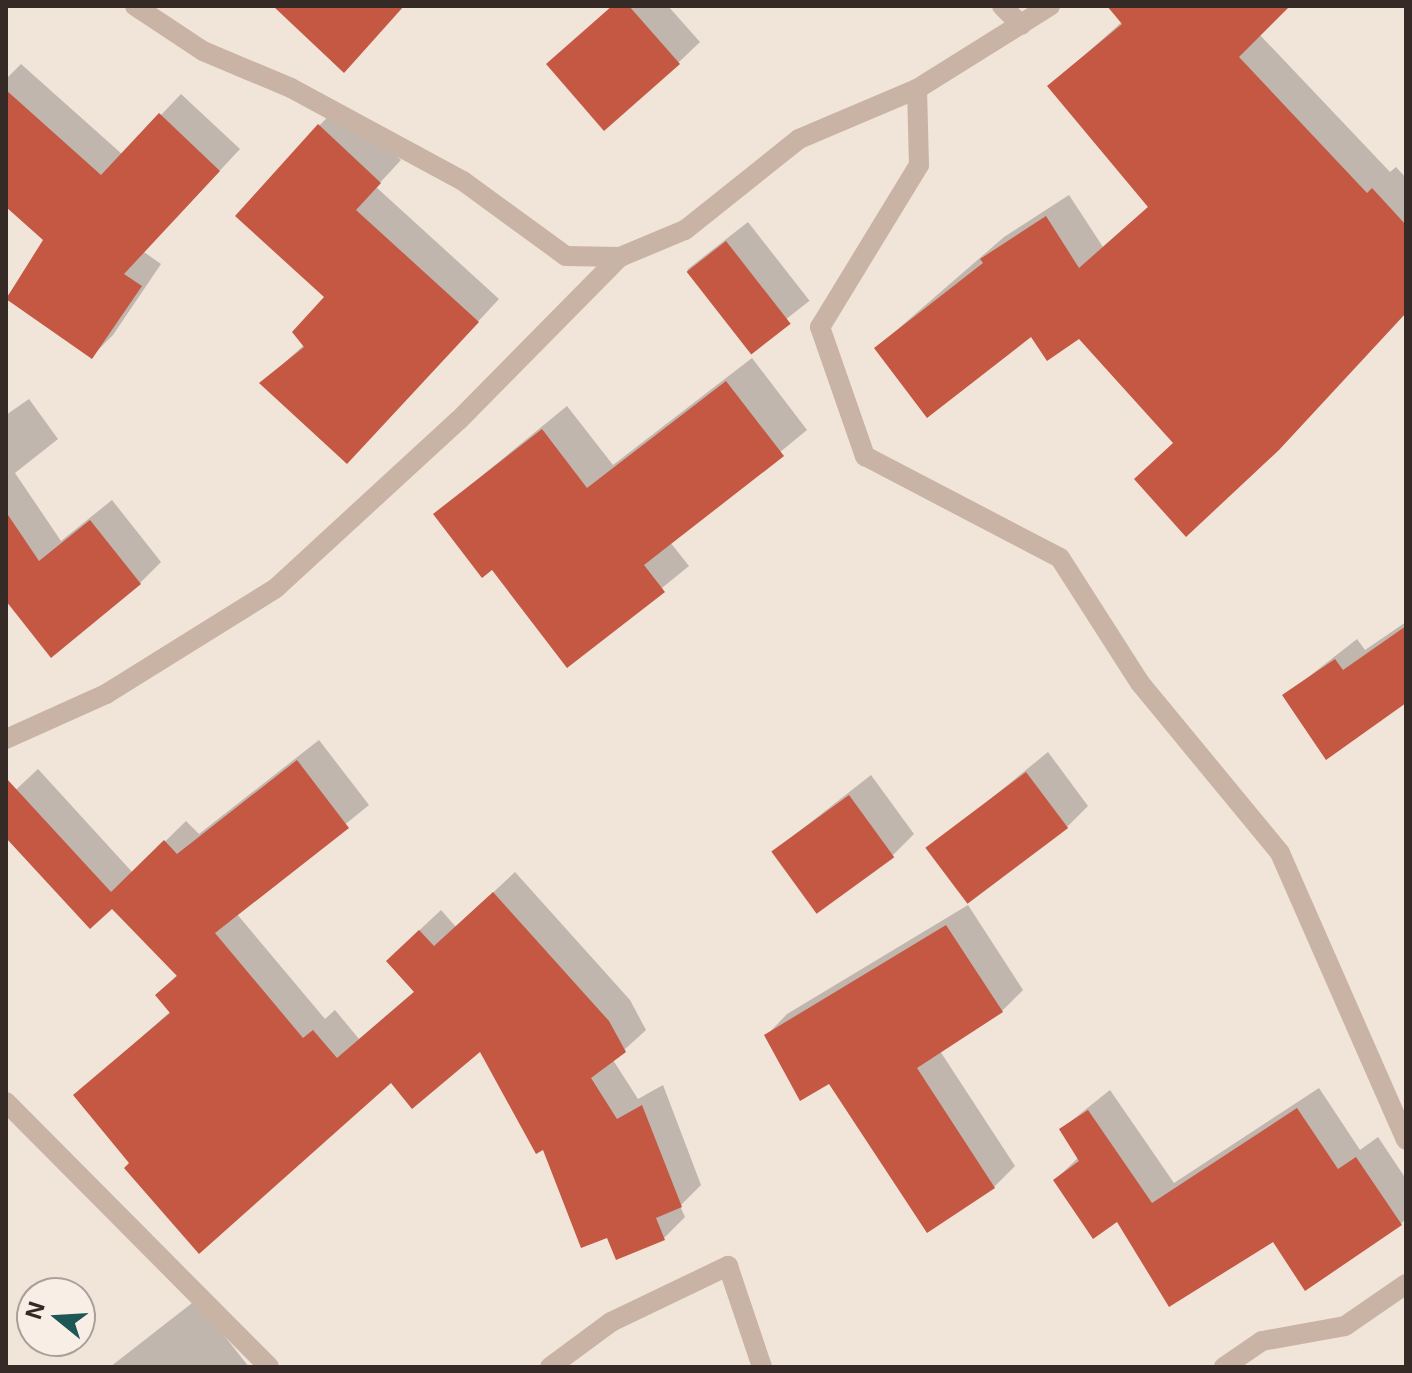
<!DOCTYPE html>
<style>
body{margin:0}
#map{position:relative;width:1412px;height:1373px;overflow:hidden;background:#f1e4d9;font-family:Inter,sans-serif}
div>[style]{position:absolute}
.shadow>*{inset:0;background:#0003;transform-origin:0 0}
.building>*{inset:0;background:#c55843;transform-origin:0 0}
.street>*{height:20px;margin:-10px;padding:0 10px;transform-origin:10px;border-radius:10px;background:#c9b3a5}
span{translate:-50% -50%;white-space:nowrap;text-align:center;line-height:1.15;-webkit-text-stroke:7px #f9eee5;paint-order:stroke}
.frame{position:absolute;inset:0;border:8px solid #352a26;pointer-events:none}
.north{position:absolute;left:16px;top:1277px;width:80px;height:80px;box-sizing:border-box;background:#f9eee5;border:2px solid #aba099;border-radius:50%;rotate:288deg;font-size:22px;font-weight:700;line-height:32px;text-align:center;color:#352a26}
.north::after{content:'';display:block;margin:auto;width:28px;height:36px;background:#1c5655;clip-path:polygon(50% 0,100% 100%,50% 72%,0 100%)}
</style>
<div id="map">
<div class="shadow">
<i style="clip-path:polygon(612px 6px,668px 6px,700px 42px,678px 63px,549px 64px)"></i>
<i style="clip-path:polygon(1132px 6px,1287px 6px,1259px 34px,1390px 172px,1396px 167px,1406px 178px,1406px 312px,1175px 442px,1079px 337px,1032px 334px,876px 348px,1004px 237px,1069px 195px,1103px 247px,1149px 206px,1050px 86px,1123px 21px)"></i>
<i style="clip-path:polygon(21px 64px,123px 155px,181px 94px,240px 149px,144px 252px,161px 264px,113px 335px,92px 356px,7px 297px,46px 240px,6px 204px,6px 79px)"></i>
<i style="clip-path:polygon(340px 104px,401px 160px,376px 187px,499px 299px,368px 440px,262px 383px,304px 345px,327px 296px,319px 126px)"></i>
<i style="left:748px;top:222px;width:100px;height:77px;rotate:52deg"></i>
<i style="clip-path:polygon(752px 358px,807px 430px,670px 542px,689px 566px,567px 665px,493px 567px,435px 514px,567px 406px,613px 465px)"></i>
<i style="clip-path:polygon(29px 399px,58px 439px,15px 473px,61px 541px,112px 500px,161px 562px,140px 583px,6px 598px,6px 415px)"></i>
<i style="clip-path:polygon(1406px 622px,1406px 701px,1284px 696px,1357px 639px,1365px 650px)"></i>
<i style="clip-path:polygon(319px 740px,369px 805px,236px 913px,325px 1019px,335px 1010px,359px 1039px,416px 990px,409px 940px,441px 910px,456px 927px,515px 872px,630px 1000px,646px 1030px,613px 1060px,638px 1099px,663px 1085px,701px 1185px,680px 1206px,685px 1217px,664px 1238px,617px 1258px,608px 1235px,480px 1048px,132px 1162px,76px 1095px,171px 1011px,157px 995px,178px 974px,113px 906px,6px 835px,6px 799px,38px 769px,133px 873px,186px 821px,199px 834px)"></i>
<i style="clip-path:polygon(1048px 752px,1088px 806px,1067px 827px,929px 849px)"></i>
<i style="clip-path:polygon(871px 775px,914px 834px,893px 855px,774px 851px)"></i>
<i style="clip-path:polygon(968px 905px,1023px 990px,1002px 1011px,940px 1051px,1015px 1166px,994px 1187px,766px 1036px,787px 1014px)"></i>
<i style="clip-path:polygon(1319px 1088px,1360px 1150px,1378px 1137px,1406px 1179px,1406px 1218px,1401px 1224px,1273px 1239px,1117px 1219px,1055px 1180px,1079px 1157px,1061px 1129px,1110px 1090px,1174px 1183px)"></i>
<i style="clip-path:polygon(196px 1300px,249px 1367px,110px 1367px)"></i>
</div>
<div class="building">
<i style="clip-path:polygon(273px 6px,404px 6px,344px 73px)"></i>
<i style="clip-path:polygon(612px 6px,629px 6px,680px 64px,604px 131px,546px 64px)"></i>
<i style="clip-path:polygon(1107px 6px,1290px 6px,1239px 57px,1367px 193px,1372px 188px,1406px 225px,1406px 313px,1279px 450px,1186px 537px,1134px 479px,1173px 443px,1079px 339px,1047px 361px,1031px 337px,927px 418px,874px 348px,983px 263px,980px 259px,1046px 216px,1079px 268px,1148px 207px,1047px 86px,1122px 24px)"></i>
<i style="clip-path:polygon(6px 90px,101px 175px,159px 113px,220px 171px,124px 274px,142px 286px,92px 359px,6px 299px,43px 240px,6px 207px)"></i>
<i style="clip-path:polygon(318px 124px,381px 183px,356px 210px,479px 322px,347px 464px,259px 383px,304px 347px,292px 332px,324px 297px,235px 216px)"></i>
<i style="left:726px;top:241px;width:105px;height:50px;rotate:52deg"></i>
<i style="clip-path:polygon(726px 381px,784px 456px,644px 565px,665px 592px,567px 668px,492px 570px,482px 578px,433px 514px,542px 429px,587px 488px)"></i>
<i style="clip-path:polygon(6px 512px,39px 561px,90px 520px,141px 584px,51px 658px,6px 601px)"></i>
<i style="clip-path:polygon(1406px 626px,1406px 703px,1326px 760px,1282px 695px,1335px 659px,1343px 670px)"></i>
<i style="clip-path:polygon(297px 760px,349px 828px,215px 933px,303px 1038px,313px 1030px,337px 1058px,414px 992px,386px 961px,419px 930px,434px 946px,493px 892px,609px 1021px,626px 1052px,591px 1078px,617px 1119px,642px 1105px,682px 1207px,656px 1218px,665px 1240px,616px 1260px,607px 1238px,581px 1248px,543px 1150px,536px 1154px,480px 1052px,412px 1109px,391px 1083px,199px 1254px,124px 1168px,129px 1163px,73px 1095px,170px 1013px,155px 995px,177px 976px,112px 909px,90px 929px,6px 838px,6px 778px,111px 892px,164px 840px,177px 854px)"></i>
<i style="left:1026px;top:772px;width:70px;height:126px;rotate:53deg"></i>
<i style="left:849px;top:795px;width:77px;height:96px;rotate:54deg"></i>
<i style="clip-path:polygon(946px 925px,1003px 1012px,917px 1068px,995px 1188px,927px 1233px,829px 1084px,800px 1101px,764px 1035px)"></i>
<i style="clip-path:polygon(1297px 1108px,1338px 1169px,1356px 1157px,1402px 1225px,1305px 1291px,1273px 1242px,1169px 1307px,1117px 1222px,1093px 1239px,1053px 1180px,1079px 1161px,1059px 1129px,1088px 1110px,1152px 1203px)"></i>
</div>
<div class="street">
<i style="left:135px;top:6px;width:82px;rotate:33.5deg"></i>
<i style="left:203px;top:51px;width:95px;rotate:22.8deg"></i>
<i style="left:291px;top:88px;width:196px;rotate:28.4deg"></i>
<i style="left:463px;top:181px;width:127px;rotate:36.1deg"></i>
<i style="left:566px;top:256px;width:54px;rotate:1.1deg"></i>
<i style="left:620px;top:257px;width:70px;rotate:-22.6deg"></i>
<i style="left:685px;top:230px;width:146px;rotate:-38.6deg"></i>
<i style="left:799px;top:139px;width:128px;rotate:-23deg"></i>
<i style="left:917px;top:89px;width:157px;rotate:-32deg"></i>
<i style="left:1002px;top:6px;width:27px;rotate:45deg"></i>
<i style="left:917px;top:89px;width:76px;rotate:88.5deg"></i>
<i style="left:919px;top:165px;width:190px;rotate:121.4deg"></i>
<i style="left:820px;top:327px;width:137px;rotate:70.8deg"></i>
<i style="left:865px;top:456px;width:220px;rotate:27.6deg"></i>
<i style="left:1060px;top:558px;width:148px;rotate:57.4deg"></i>
<i style="left:1140px;top:683px;width:220px;rotate:50.5deg"></i>
<i style="left:1280px;top:853px;width:313px;rotate:66.3deg"></i>
<i style="left:6px;top:739px;width:110px;rotate:-24.2deg"></i>
<i style="left:106px;top:694px;width:200px;rotate:-31.9deg"></i>
<i style="left:276px;top:588px;width:248px;rotate:-42.6deg"></i>
<i style="left:459px;top:420px;width:229px;rotate:-45.4deg"></i>
<i style="left:6px;top:1102px;width:373px;rotate:45.2deg"></i>
<i style="left:550px;top:1367px;width:76px;rotate:-36.4deg"></i>
<i style="left:611px;top:1322px;width:130px;rotate:-25.6deg"></i>
<i style="left:728px;top:1266px;width:107px;rotate:71.4deg"></i>
<i style="left:1224px;top:1367px;width:46px;rotate:-34.4deg"></i>
<i style="left:1262px;top:1341px;width:84px;rotate:-10.2deg"></i>
<i style="left:1345px;top:1326px;width:74px;rotate:-34.5deg"></i>
</div>
<div class="frame"></div>
<div class="north">N</div>
</div>
